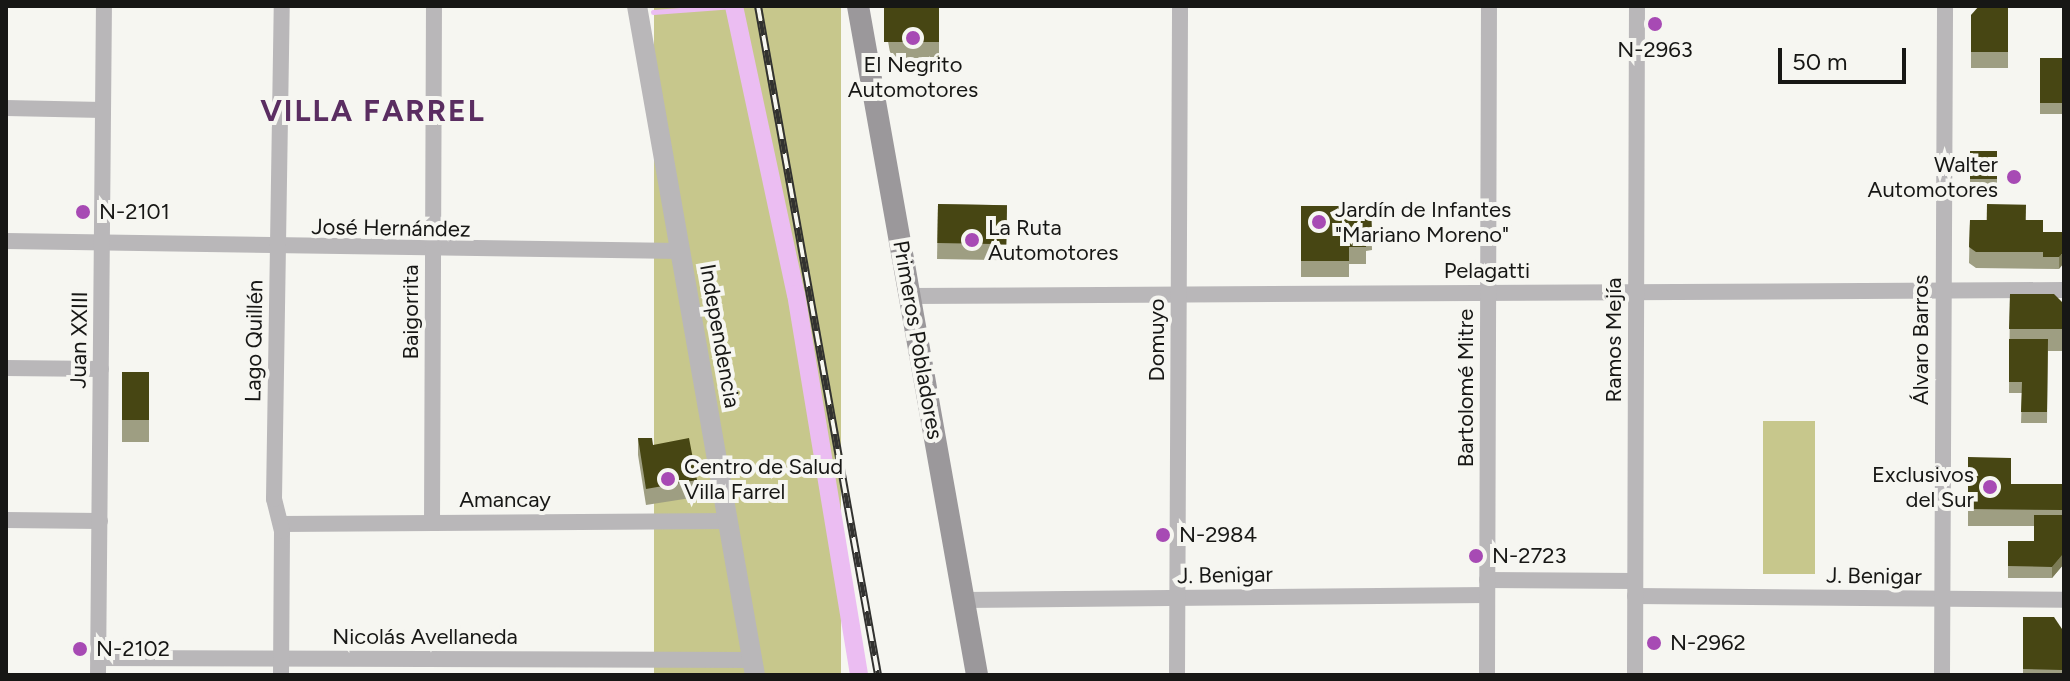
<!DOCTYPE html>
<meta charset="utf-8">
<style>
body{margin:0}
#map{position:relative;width:2070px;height:681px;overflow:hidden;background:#f6f6f1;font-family:Figtree,sans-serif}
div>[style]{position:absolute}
.green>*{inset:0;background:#c7c78c;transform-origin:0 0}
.stream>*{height:5px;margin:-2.5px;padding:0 2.5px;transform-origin:2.5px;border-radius:2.5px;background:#ebbdf2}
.canal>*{height:18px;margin:-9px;padding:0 9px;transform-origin:9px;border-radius:9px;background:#ebbdf2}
.minor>*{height:16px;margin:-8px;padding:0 8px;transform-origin:8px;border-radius:8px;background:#b9b7b9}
.tertiary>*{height:20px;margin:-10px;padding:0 10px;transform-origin:10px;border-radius:10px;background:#b9b7b9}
.secondary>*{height:22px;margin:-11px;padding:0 11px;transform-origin:11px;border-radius:11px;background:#9b989b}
.rail>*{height:8px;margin-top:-4px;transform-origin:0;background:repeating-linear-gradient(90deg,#f6f6f1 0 15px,#323230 0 30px);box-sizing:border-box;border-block:2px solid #323230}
.wall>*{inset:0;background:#9e9e82;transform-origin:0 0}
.shaded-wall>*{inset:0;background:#7c7b56}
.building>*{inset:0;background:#474613;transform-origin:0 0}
.dots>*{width:22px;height:22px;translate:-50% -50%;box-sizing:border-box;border:4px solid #f6f6f1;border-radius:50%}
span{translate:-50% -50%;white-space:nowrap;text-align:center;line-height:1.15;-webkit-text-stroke:8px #f6f6f1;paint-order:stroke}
.poi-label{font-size:22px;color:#171715}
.right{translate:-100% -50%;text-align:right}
.left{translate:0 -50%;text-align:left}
.street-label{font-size:22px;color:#171715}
.district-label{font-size:30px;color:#5a2d61;font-weight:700;letter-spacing:2px}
.frame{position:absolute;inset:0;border:8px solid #171715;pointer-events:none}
.scale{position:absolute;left:1778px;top:48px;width:128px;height:36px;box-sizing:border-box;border:4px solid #171715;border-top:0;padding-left:10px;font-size:24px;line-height:28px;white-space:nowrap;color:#171715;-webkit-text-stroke:6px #f6f6f1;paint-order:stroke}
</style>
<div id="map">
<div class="green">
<i style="left:654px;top:6px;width:187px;height:679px"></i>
<i style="left:1763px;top:421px;width:52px;height:153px"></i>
</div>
<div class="stream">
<i style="left:653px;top:12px;width:81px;rotate:-4.2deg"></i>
</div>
<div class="canal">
<i style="left:734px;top:6px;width:295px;rotate:77.9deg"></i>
<i style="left:796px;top:294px;width:386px;rotate:80.6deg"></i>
</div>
<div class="minor">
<i style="left:6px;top:108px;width:97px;rotate:1.2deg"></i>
<i style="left:6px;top:241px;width:674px;rotate:0.85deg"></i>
<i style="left:910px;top:296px;width:1154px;rotate:-0.3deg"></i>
<i style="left:6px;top:368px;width:95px;rotate:0.6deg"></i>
<i style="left:6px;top:520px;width:94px;rotate:0.6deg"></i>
<i style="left:432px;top:523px;width:517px;rotate:-89.78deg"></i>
<i style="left:281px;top:524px;width:447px;rotate:-0.4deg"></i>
<i style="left:1487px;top:580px;width:148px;rotate:0.4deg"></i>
<i style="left:1635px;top:596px;width:429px;rotate:0.5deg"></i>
<i style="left:963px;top:600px;width:524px;rotate:-0.55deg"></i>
<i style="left:98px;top:658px;width:654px;rotate:0.18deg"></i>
<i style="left:98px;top:675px;width:669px;rotate:-89.49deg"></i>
<i style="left:281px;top:675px;width:144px;rotate:-89.6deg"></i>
<i style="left:282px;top:531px;width:33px;rotate:-104deg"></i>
<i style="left:274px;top:499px;width:493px;rotate:-89.1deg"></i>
<i style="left:1177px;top:675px;width:669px;rotate:-89.74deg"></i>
<i style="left:1487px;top:675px;width:669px;rotate:-89.83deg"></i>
<i style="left:1635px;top:675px;width:669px;rotate:-89.83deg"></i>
<i style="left:1942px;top:675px;width:669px;rotate:-89.74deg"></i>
</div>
<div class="tertiary">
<i style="left:637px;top:6px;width:679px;rotate:80deg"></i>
</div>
<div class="secondary">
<i style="left:858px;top:6px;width:680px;rotate:79.91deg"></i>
</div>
<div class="rail">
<i style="left:758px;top:6px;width:680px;rotate:79.83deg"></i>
</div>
<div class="wall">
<i style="clip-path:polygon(884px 6px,939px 6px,939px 58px,891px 58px,884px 19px)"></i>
<i style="clip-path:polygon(2008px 6px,2008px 68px,1971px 68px,1971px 15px)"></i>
<i style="left:2040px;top:58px;width:24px;height:56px"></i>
<i style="left:1970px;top:151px;width:27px;height:39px"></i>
<i style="left:938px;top:204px;width:69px;height:55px;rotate:1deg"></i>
<i style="clip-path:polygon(1301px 206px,1371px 206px,1372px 250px,1366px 251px,1366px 264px,1349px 264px,1349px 277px,1301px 277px)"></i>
<i style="clip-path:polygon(1970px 220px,2026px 220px,2043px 232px,2064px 232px,2059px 269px,1976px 268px,1969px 263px)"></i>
<i style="clip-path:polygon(2010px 294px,2064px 304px,2064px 351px,2048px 351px,2047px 423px,2021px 423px,2022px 393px,2009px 393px)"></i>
<i style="left:122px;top:372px;width:27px;height:70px"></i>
<i style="clip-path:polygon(638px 438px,653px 445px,697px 480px,697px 497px,646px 505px,638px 455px)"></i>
<i style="clip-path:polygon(1968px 457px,2011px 484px,2063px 484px,2063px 565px,2052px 578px,2008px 578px,2008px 541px,2034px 541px,2034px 526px,1968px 526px)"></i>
<i style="clip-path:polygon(2023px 617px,2062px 629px,2062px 675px,2023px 675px)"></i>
</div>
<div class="shaded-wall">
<i style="clip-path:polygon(2064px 252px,2064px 263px,2059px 269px,2059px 257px)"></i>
<i style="clip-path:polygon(2063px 554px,2063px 565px,2052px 578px,2052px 567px)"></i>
</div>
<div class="building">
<i style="left:884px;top:6px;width:55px;height:36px"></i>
<i style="clip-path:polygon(1979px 6px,2008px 6px,2008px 52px,1971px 52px,1971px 15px)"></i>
<i style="left:2040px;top:58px;width:24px;height:45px"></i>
<i style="left:1970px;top:151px;width:27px;height:28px"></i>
<i style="left:938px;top:204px;width:69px;height:39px;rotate:1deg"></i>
<i style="left:1987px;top:204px;width:39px;height:16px;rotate:1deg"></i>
<i style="clip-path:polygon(1301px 206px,1371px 206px,1372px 234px,1366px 234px,1366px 247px,1349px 247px,1349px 261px,1301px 261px)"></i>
<i style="clip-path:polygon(1970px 220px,2043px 220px,2043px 252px,1976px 252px,1969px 247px)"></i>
<i style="clip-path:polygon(2043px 232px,2064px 232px,2064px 252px,2059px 257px,2043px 257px)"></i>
<i style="clip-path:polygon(2010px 294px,2054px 294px,2064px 304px,2064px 329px,2009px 329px)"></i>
<i style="clip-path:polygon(2009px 339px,2048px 339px,2047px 412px,2021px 412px,2022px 382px,2009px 382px)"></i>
<i style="left:122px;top:372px;width:27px;height:48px"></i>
<i style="clip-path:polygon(638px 438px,652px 438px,653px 445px,689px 438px,697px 480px,646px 489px)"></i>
<i style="clip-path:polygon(1968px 457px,2011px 458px,2011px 484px,2063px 484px,2063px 510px,1968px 509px)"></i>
<i style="clip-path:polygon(2034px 515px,2063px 515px,2063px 554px,2052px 567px,2008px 566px,2008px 541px,2034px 541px)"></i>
<i style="clip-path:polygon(2023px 617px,2054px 617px,2062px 629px,2062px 670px,2023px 669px)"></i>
</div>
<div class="dots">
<i style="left:1655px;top:24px;background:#a74ab4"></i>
<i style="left:913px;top:38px;background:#a74ab4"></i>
<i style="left:2014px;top:177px;background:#a74ab4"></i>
<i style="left:83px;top:212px;background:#a74ab4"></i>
<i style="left:1319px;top:222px;background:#a74ab4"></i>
<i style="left:972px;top:240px;background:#a74ab4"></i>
<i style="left:668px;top:479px;background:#a74ab4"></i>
<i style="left:1990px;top:487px;background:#a74ab4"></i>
<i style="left:1163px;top:535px;background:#a74ab4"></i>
<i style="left:1476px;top:556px;background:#a74ab4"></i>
<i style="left:1654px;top:643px;background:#a74ab4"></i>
<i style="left:80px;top:649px;background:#a74ab4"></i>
</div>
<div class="poi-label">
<span style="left:1655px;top:50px">N-2963</span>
<span style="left:913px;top:77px">El Negrito<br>Automotores</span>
<span class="right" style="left:1998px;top:177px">Walter<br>Automotores</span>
<span class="left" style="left:1335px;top:222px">Jardín de Infantes<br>"Mariano Moreno"</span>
<span class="left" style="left:99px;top:212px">N-2101</span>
<span class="left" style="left:988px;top:240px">La Ruta<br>Automotores</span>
<span class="left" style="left:684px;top:479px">Centro de Salud<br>Villa Farrel</span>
<span class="right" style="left:1974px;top:487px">Exclusivos<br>del Sur</span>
<span class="left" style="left:1179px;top:535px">N-2984</span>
<span class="left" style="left:1492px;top:556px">N-2723</span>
<span class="left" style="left:1670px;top:643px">N-2962</span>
<span class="left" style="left:96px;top:649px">N-2102</span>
</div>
<div class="street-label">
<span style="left:391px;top:228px;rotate:1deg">José Hernández</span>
<span style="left:1487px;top:271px">Pelagatti</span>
<span style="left:411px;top:312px;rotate:-90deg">Baigorrita</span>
<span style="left:720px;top:336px;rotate:80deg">Independencia</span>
<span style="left:79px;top:340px;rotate:-89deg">Juan XXIII</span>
<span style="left:918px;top:340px;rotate:80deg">Primeros Pobladores</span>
<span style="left:1157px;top:340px;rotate:-90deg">Domuyo</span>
<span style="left:1614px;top:340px;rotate:-90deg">Ramos Mejía</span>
<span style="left:1921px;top:340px;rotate:-90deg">Álvaro Barros</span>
<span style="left:254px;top:341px;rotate:-89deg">Lago Quillén</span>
<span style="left:1466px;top:388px;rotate:-90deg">Bartolomé Mitre</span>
<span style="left:505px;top:500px">Amancay</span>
<span style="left:1225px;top:575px;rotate:-1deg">J. Benigar</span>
<span style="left:1874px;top:576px;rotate:1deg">J. Benigar</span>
<span style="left:425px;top:637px">Nicolás Avellaneda</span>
</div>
<div class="district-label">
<span style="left:373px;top:111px">VILLA FARREL</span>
</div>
<div class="frame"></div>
<div class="scale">50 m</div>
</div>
